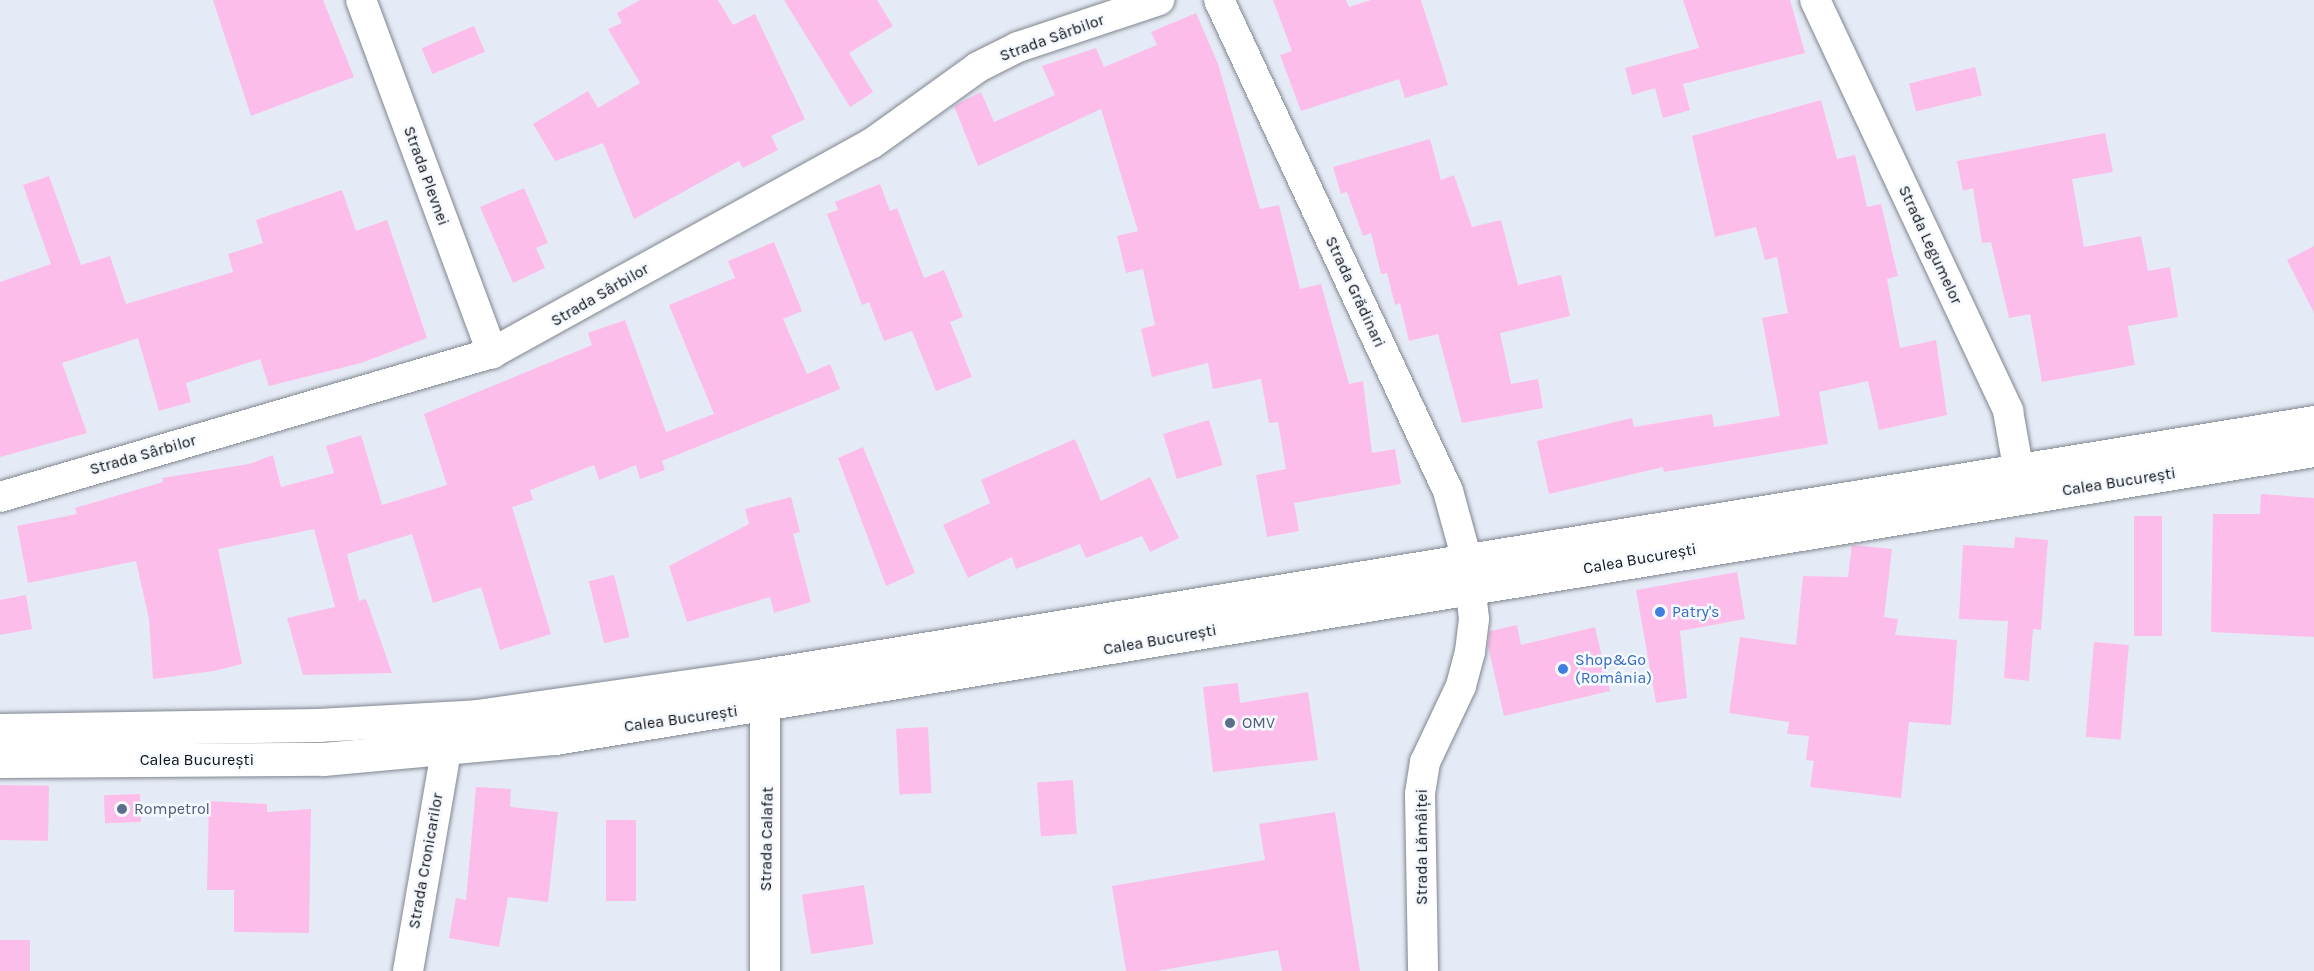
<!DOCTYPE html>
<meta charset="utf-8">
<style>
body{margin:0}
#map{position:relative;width:2314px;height:971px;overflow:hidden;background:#e5ebf6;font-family:Karla,sans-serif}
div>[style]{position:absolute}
.building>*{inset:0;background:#fcbdea;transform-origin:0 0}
.roads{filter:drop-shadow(0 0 2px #80868f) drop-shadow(0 0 2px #80868f)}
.street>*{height:30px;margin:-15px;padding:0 15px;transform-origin:15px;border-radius:15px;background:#fff}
.primary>*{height:33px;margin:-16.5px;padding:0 16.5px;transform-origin:16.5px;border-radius:16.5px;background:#fff}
.dots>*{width:16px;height:16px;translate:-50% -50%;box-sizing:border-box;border:3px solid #f4f8ff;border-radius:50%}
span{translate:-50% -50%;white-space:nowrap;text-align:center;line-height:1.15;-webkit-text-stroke:5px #f4f8ff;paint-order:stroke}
.street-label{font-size:16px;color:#0e1013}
.shop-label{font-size:16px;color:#366cbe}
.left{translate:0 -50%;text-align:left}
.service-label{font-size:16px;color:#4e5e75}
</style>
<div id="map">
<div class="building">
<i style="clip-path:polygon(213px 0,323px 0,354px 77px,251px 116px)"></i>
<i style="clip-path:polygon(640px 0,718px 0,733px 25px,755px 14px,805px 119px,771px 136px,778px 150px,743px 168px,739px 161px,634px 219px,603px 143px,555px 161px,533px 124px,588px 91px,598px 108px,640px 83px,608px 29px,622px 23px,617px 13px)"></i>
<i style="clip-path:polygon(784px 0,877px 0,893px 26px,849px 53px,873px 92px,850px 107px)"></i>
<i style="clip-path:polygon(1273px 0,1346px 0,1349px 7px,1371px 0,1421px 0,1448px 85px,1405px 98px,1399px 79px,1301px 111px,1280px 55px,1292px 51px)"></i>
<i style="clip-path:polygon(1683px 0,1790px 0,1805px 53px,1683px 84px,1690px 110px,1663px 118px,1655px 88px,1632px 95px,1625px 68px,1699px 48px)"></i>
<i style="clip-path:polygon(1196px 13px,1218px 64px,1260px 209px,1279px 205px,1300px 289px,1321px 284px,1349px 384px,1363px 381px,1372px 453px,1395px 449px,1401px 484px,1294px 503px,1299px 531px,1267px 537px,1256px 475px,1286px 469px,1278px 422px,1269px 423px,1261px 379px,1213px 389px,1208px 363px,1152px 377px,1141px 329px,1155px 325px,1143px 269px,1126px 273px,1117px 236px,1138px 231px,1101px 109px,978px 166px,954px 106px,981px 92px,994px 122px,1055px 95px,1042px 66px,1096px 48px,1104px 67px,1157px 45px,1151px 32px)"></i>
<i style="left:474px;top:26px;width:28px;height:57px;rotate:67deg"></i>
<i style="left:1975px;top:67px;width:29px;height:68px;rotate:76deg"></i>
<i style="clip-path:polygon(1821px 100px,1837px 159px,1855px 155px,1867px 207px,1881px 204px,1898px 276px,1887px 279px,1900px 348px,1936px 340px,1947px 415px,1879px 430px,1868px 381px,1819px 392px,1828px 444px,1664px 472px,1663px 467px,1549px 494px,1537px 441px,1632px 418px,1634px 427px,1712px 414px,1714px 427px,1780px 416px,1762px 318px,1788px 313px,1777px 257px,1765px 260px,1756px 227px,1715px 237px,1692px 136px)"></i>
<i style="clip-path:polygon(2105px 133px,2113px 172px,2072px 179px,2084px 247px,2141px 236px,2148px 271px,2170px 267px,2178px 317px,2128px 326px,2135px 365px,2042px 382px,2030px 314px,2009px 318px,1991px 242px,1982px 243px,1973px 188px,1963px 191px,1957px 161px)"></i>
<i style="clip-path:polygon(1430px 139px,1441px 180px,1454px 175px,1472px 227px,1501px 220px,1518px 285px,1561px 275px,1570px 316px,1500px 333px,1511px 384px,1538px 379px,1543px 408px,1462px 423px,1438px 334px,1409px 341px,1400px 303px,1395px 305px,1387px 273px,1381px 274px,1371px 233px,1363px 236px,1347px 192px,1341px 194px,1333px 167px)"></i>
<i style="clip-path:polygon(49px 176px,81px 265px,110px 256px,126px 304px,233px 272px,228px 254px,263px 243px,256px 220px,342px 190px,356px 231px,387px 220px,427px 338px,361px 363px,269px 386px,260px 359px,186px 383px,191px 402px,159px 411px,138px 338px,62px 363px,87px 433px,0 457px,0 282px,51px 264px,23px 185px)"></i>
<i style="clip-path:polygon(880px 184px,890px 211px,897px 208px,924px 278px,944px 270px,963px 317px,950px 322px,972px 377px,936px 391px,912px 331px,884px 341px,869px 302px,862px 305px,827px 214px,838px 210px,835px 202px)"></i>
<i style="clip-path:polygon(524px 188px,548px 243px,536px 248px,545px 268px,513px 283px,480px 207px)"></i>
<i style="clip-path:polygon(774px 242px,802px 311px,783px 319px,807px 374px,830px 364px,840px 389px,662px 461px,665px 470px,640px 479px,636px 465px,599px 480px,594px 465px,530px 490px,533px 500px,512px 507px,551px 634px,500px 650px,481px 587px,433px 603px,412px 534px,347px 554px,359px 601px,366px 599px,392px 673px,303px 675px,287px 618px,335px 607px,314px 529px,218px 549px,242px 664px,214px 671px,153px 679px,149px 619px,136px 561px,28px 583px,17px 526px,77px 514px,75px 508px,163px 482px,162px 478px,249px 464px,273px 455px,281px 487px,334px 473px,326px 446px,361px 435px,382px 505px,447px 485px,424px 414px,592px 345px,588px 333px,625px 320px,666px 432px,714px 414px,669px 305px,735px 278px,728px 261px)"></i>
<i style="clip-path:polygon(2314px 246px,2314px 313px,2287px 260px)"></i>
<i style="left:1209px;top:420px;width:47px;height:48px;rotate:73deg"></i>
<i style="clip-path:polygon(1075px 439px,1101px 501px,1150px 477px,1179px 538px,1150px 552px,1142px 536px,1086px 558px,1080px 544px,1016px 569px,1012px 557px,968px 578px,943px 525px,990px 503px,981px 480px)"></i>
<i style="clip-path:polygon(863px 447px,915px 573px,886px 586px,838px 458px)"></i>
<i style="clip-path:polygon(2261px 494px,2314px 498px,2314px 637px,2211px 632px,2213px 514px,2260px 514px)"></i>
<i style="clip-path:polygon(791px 497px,800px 532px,793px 534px,811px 602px,774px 613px,770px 597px,687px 622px,669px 566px,749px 524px,745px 509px)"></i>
<i style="left:2134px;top:516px;width:28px;height:120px"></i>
<i style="clip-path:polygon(2015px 537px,2048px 540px,2041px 630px,2033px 629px,2029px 681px,2004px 678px,2008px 621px,1959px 619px,1963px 545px,2014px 548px)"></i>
<i style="clip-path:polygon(1852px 545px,1892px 549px,1884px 617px,1898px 619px,1895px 635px,1957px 640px,1951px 725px,1909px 722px,1901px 798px,1810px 787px,1814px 761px,1806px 760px,1809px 736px,1787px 734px,1789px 722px,1729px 713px,1740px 637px,1796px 645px,1803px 576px,1848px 577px)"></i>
<i style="clip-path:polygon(1737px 572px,1745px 619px,1680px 631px,1687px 698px,1656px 703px,1636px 590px)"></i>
<i style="left:614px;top:575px;width:64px;height:26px;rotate:76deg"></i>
<i style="clip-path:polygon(26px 595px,32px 629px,0 635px,0 600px)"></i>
<i style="clip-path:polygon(1517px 625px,1521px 645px,1595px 627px,1610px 691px,1504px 716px,1488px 646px,1490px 631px)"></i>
<i style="left:2094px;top:642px;width:35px;height:95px;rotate:5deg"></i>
<i style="clip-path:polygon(1238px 683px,1240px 703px,1308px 692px,1318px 760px,1213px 772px,1203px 687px)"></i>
<i style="left:928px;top:727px;width:66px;height:32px;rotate:87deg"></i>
<i style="left:1073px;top:780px;width:54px;height:36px;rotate:86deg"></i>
<i style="left:0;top:785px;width:49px;height:55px;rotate:1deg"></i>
<i style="clip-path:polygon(476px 787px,511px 789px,510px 807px,558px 812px,548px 902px,508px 897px,499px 947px,449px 938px,456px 898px,466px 900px)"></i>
<i style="left:140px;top:794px;width:28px;height:36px;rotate:88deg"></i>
<i style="clip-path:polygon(209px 801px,267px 804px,267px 812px,311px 809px,309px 933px,234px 932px,234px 890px,207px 890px)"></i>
<i style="clip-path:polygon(1335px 812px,1360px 971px,1282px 971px,1278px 950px,1157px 971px,1126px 971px,1112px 886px,1265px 860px,1259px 824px)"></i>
<i style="left:606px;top:820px;width:30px;height:81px"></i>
<i style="left:864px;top:885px;width:60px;height:63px;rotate:81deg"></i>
<i style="left:0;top:940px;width:30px;height:31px"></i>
</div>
<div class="roads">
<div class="street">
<i style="left:361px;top:0;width:377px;rotate:69.6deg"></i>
<i style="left:1219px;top:0;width:542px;rotate:65deg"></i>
<i style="left:1448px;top:491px;width:72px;rotate:74.6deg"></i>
<i style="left:1467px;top:560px;width:59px;rotate:83.2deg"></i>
<i style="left:1474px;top:619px;width:33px;rotate:97deg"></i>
<i style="left:1470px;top:652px;width:35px;rotate:105deg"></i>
<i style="left:1461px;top:686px;width:84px;rotate:115.3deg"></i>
<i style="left:1425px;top:762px;width:32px;rotate:99deg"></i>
<i style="left:1420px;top:794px;width:177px;rotate:89deg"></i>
<i style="left:1815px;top:0;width:454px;rotate:64.8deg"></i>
<i style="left:2008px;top:411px;width:85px;rotate:79.9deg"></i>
<i style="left:0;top:497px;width:513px;rotate:-16.31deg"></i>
<i style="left:492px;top:353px;width:433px;rotate:-28.9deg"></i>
<i style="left:871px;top:144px;width:132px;rotate:-35.7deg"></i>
<i style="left:978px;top:67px;width:45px;rotate:-26.6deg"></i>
<i style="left:1018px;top:47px;width:149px;rotate:-18.4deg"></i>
<i style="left:765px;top:680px;width:291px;rotate:90deg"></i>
<i style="left:408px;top:971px;width:223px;rotate:-80.2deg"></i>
</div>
<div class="primary">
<i style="left:0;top:730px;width:318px;rotate:-0.9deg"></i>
<i style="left:318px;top:725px;width:159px;rotate:-3.2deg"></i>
<i style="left:477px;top:716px;width:290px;rotate:-8.1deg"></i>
<i style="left:764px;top:675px;width:1571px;rotate:-9.27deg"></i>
<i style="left:0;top:761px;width:323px;rotate:-0.4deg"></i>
<i style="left:323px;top:759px;width:233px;rotate:-5.2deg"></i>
<i style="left:555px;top:738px;width:1782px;rotate:-9.3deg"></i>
</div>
</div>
<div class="dots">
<i style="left:1660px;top:612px;background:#3f7fe0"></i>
<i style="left:1563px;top:669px;background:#3f7fe0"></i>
<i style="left:1230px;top:723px;background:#5c6f8a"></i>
<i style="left:122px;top:809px;background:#5c6f8a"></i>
</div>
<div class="street-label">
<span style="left:1052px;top:38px;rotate:-20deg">Strada Sârbilor</span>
<span style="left:426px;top:176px;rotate:70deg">Strada Plevnei</span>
<span style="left:1930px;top:245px;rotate:65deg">Strada Legumelor</span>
<span style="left:1355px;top:292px;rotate:65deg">Strada Grădinari</span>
<span style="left:600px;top:295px;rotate:-30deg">Strada Sârbilor</span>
<span style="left:143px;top:455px;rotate:-16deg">Strada Sârbilor</span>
<span style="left:2119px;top:482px;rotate:-9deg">Calea București</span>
<span style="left:1640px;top:559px;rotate:-10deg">Calea București</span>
<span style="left:1160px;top:640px;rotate:-10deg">Calea București</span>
<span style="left:681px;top:719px;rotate:-8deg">Calea București</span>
<span style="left:197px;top:760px">Calea București</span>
<span style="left:767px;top:839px;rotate:-89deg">Strada Calafat</span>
<span style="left:1422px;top:847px;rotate:-90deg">Strada Lămâiței</span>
<span style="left:426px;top:861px;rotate:-80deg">Strada Cronicarilor</span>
</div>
<div class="shop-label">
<span class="left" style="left:1672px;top:612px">Patry's</span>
<span class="left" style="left:1575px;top:669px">Shop&amp;Go<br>(România)</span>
</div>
<div class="service-label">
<span class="left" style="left:1242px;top:723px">OMV</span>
<span class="left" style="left:134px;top:809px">Rompetrol</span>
</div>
</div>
